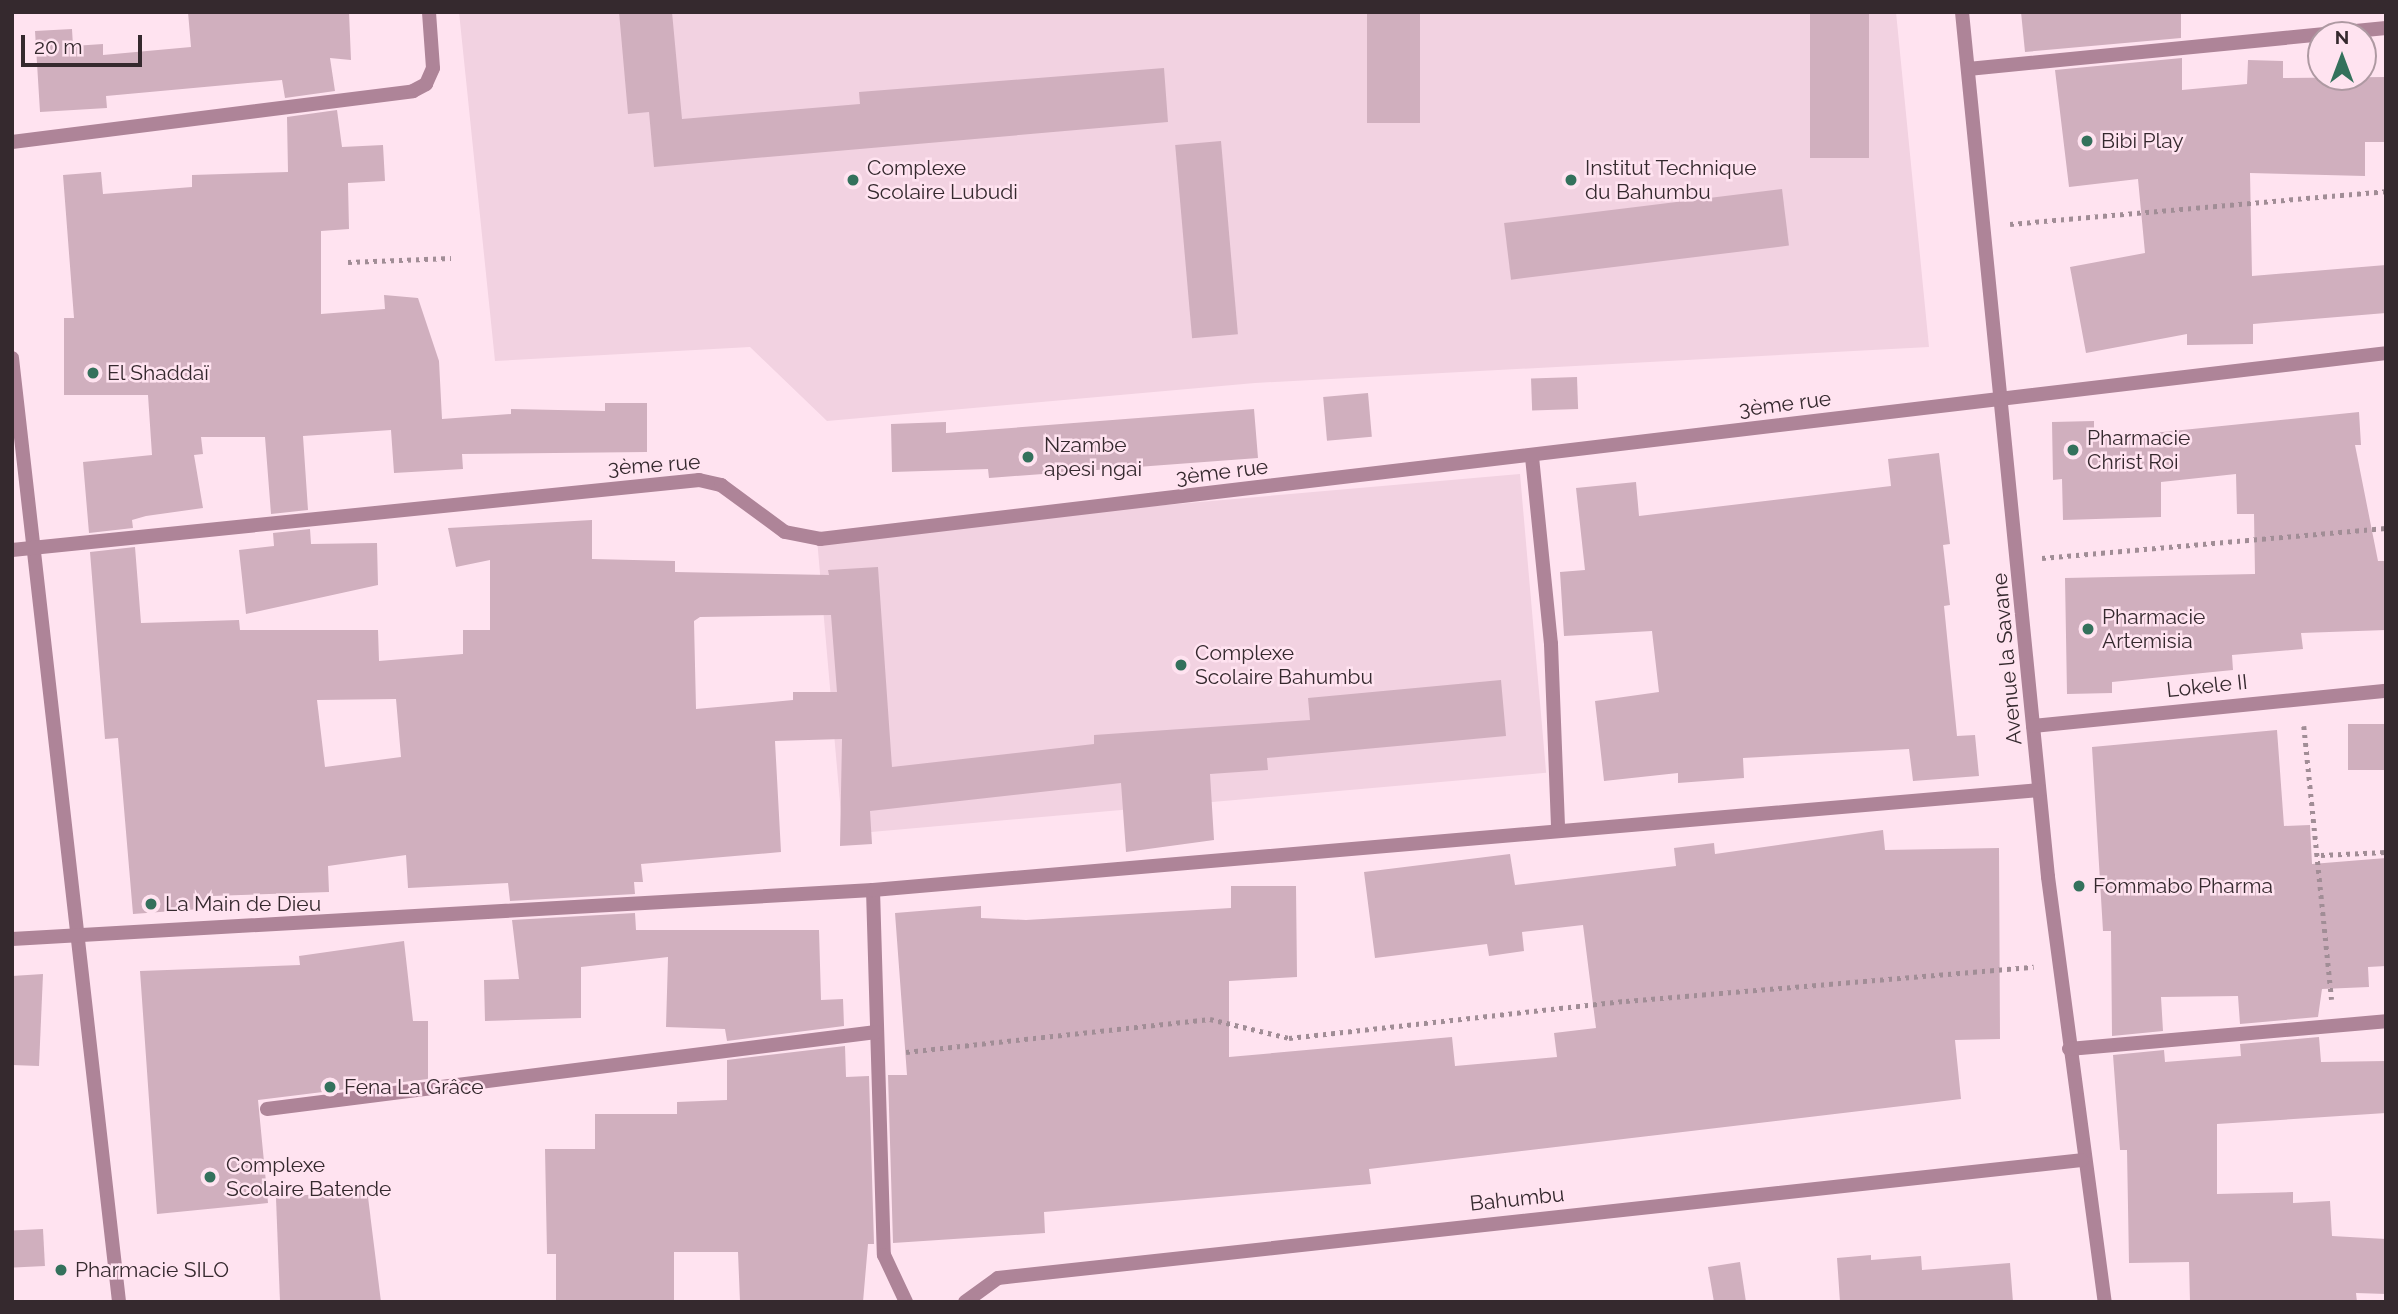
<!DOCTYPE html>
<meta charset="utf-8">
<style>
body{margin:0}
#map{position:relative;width:2398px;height:1314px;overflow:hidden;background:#ffe3f0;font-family:Raleway,sans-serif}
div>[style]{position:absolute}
.built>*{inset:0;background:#f2d2e1;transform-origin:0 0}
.building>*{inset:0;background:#d0afbe;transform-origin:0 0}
.path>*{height:4.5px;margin-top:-2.25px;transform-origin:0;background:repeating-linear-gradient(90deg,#a18d96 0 3.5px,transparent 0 8.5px)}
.minor>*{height:14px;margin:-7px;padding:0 7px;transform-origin:7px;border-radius:7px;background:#ae8498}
.dots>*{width:19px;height:19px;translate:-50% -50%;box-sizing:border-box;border:4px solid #ffe3f0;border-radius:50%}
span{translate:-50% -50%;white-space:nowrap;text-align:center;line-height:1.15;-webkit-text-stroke:5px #ffe3f0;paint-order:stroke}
.poi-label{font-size:21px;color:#35292e}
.left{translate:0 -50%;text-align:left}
.street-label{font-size:21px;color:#35292e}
.frame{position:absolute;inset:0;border:14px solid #35292e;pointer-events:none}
.north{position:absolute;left:2307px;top:21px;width:70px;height:70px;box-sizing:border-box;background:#ffe3f0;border:2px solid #ae99a2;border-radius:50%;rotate:0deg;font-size:19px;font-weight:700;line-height:28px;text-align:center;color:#35292e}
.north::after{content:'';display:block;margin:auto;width:24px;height:32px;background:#34715c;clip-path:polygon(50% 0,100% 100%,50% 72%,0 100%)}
.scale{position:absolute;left:21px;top:35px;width:121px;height:32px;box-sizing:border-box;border:4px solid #35292e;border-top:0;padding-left:9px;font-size:21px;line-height:24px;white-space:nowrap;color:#35292e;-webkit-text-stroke:5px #ffe3f0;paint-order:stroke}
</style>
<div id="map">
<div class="built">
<i style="clip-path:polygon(459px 12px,1896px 12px,1929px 347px,1255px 383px,827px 421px,750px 347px,495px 361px)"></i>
<i style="left:1520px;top:474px;width:300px;height:706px;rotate:85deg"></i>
</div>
<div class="building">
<i style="clip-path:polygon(188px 12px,349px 12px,351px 60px,330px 58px,335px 91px,285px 98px,282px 80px,106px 96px,107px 108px,40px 112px,35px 31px,72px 29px,73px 46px,103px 44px,103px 55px,191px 47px)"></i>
<i style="clip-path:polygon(619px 12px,672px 12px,682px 119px,860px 104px,859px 92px,1164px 68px,1168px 122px,654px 167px,649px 112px,628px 114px)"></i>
<i style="left:1367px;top:12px;width:53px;height:111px"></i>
<i style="left:1810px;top:12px;width:59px;height:146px"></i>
<i style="clip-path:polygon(2021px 12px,2181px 12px,2181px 38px,2025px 52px)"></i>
<i style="clip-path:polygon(2182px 58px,2182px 90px,2247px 84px,2248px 60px,2283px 61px,2283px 78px,2386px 77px,2386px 142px,2365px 142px,2365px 176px,2250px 173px,2252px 276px,2386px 265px,2386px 313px,2253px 324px,2253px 344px,2187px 345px,2187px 334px,2086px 353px,2070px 267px,2145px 253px,2138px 179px,2069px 187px,2055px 70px)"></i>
<i style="clip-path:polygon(337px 110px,342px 147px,383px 145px,385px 181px,348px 183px,349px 229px,321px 231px,321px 314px,385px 309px,384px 295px,418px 298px,439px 361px,442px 419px,511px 414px,511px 409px,605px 411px,605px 403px,647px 403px,647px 452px,462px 454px,463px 469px,394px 473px,391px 430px,303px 436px,308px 510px,271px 514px,265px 437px,201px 437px,203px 454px,194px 455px,203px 508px,146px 516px,132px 520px,133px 528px,89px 533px,83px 462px,152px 455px,148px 395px,64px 395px,64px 318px,74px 318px,63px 175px,101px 172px,103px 194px,192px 187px,192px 175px,288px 172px,287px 117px)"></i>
<i style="left:1221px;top:141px;width:194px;height:46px;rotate:85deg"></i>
<i style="left:1782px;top:189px;width:57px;height:280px;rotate:83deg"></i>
<i style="left:1577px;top:377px;width:32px;height:46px;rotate:88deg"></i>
<i style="left:1368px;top:393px;width:44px;height:45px;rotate:85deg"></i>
<i style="clip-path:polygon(1254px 409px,1258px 458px,989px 478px,988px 469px,892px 472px,891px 424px,946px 422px,946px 433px)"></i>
<i style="clip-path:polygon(2359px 412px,2361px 445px,2355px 445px,2378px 561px,2386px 561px,2386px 630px,2301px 633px,2303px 649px,2232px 655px,2233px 670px,2112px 682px,2112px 693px,2067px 694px,2065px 578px,2255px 574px,2254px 514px,2237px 514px,2236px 474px,2161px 482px,2161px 517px,2063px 520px,2062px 479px,2053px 480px,2052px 422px,2094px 421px,2094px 439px)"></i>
<i style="clip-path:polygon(1939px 453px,1950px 544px,1943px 545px,1950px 605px,1944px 606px,1957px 736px,1975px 735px,1979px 776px,1913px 781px,1909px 749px,1743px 758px,1744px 778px,1678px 783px,1678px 773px,1604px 781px,1595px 701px,1659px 692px,1652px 631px,1564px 636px,1560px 572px,1585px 570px,1576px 488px,1636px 482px,1639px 516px,1891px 486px,1888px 459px)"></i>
<i style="clip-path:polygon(evenodd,592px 520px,592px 559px,675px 561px,675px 572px,829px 575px,828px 570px,878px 567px,892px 767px,1094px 744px,1094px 735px,1310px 720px,1308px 698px,1501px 680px,1506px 736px,1267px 758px,1268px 770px,1210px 774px,1214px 840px,1126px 852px,1121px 783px,870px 811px,872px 844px,840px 846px,842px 739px,775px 741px,781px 852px,641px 864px,643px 882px,634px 882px,635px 894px,510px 901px,508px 883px,408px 888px,406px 855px,328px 866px,329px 892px,212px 896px,213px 908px,133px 914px,118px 738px,105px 739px,90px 552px,135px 547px,141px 623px,239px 620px,240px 630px,378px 630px,379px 661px,463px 654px,463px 630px,490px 630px,490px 560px,456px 567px,448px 528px,592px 520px,831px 615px,837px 692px,793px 692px,793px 700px,696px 709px,694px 621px,700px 617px,831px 615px,592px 520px,396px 699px,401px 757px,325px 767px,317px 700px,396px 699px)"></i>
<i style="clip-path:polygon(310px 529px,311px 544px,377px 543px,378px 585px,246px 614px,239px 550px,274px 546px,273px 533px)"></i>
<i style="left:2386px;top:724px;width:46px;height:38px;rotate:90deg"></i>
<i style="clip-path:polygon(2277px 730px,2284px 826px,2310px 825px,2312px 864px,2386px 858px,2386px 966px,2368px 967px,2369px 987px,2322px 989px,2318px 1017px,2240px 1024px,2238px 996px,2161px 997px,2163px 1031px,2112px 1036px,2111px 931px,2103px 931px,2092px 747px)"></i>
<i style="clip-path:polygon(1883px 830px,1885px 850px,1999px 848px,2000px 1039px,1955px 1040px,1961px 1099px,1369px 1169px,1371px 1184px,1044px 1212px,1045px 1233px,893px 1243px,888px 1075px,907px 1075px,895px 913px,981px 906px,981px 918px,1026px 920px,1231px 908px,1231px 886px,1296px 886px,1297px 977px,1229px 981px,1229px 1057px,1452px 1037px,1455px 1066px,1557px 1057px,1554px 1033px,1596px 1028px,1583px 925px,1522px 932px,1524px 951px,1489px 956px,1487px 944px,1375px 958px,1364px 872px,1510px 854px,1515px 885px,1676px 866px,1674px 848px,1714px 843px,1715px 854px)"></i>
<i style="clip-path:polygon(635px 913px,636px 930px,819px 930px,821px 1000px,843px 999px,844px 1026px,727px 1041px,725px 1029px,666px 1027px,668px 957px,581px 967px,581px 1018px,485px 1021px,484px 980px,519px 979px,512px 920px)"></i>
<i style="clip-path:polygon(404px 941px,413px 1021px,428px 1021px,428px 1079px,258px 1100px,268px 1203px,157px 1214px,140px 971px,300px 965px,299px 956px)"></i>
<i style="clip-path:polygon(43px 974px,39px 1066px,12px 1065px,12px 976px)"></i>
<i style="clip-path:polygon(2319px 1037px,2321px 1062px,2386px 1061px,2386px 1113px,2217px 1124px,2217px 1194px,2293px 1192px,2293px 1203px,2330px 1201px,2332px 1236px,2386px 1239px,2386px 1294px,2356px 1293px,2357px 1302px,2190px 1302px,2189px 1262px,2129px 1263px,2127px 1150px,2120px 1150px,2113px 1055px,2164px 1050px,2165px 1062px,2241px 1056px,2240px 1044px)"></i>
<i style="clip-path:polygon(845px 1046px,846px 1077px,869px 1076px,874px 1244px,868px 1244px,863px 1302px,740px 1302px,738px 1252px,674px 1252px,674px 1302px,556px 1302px,556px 1254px,547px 1254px,545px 1149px,595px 1149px,595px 1114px,677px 1114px,677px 1102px,727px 1100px,727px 1060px)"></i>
<i style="clip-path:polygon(367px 1189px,381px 1302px,280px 1302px,276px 1198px)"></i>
<i style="left:43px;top:1229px;width:37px;height:31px;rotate:87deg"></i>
<i style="clip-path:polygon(1871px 1255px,1871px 1260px,1921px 1256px,1922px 1270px,2010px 1263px,2013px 1302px,1840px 1302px,1837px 1258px)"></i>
<i style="clip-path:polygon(1740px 1262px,1746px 1302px,1714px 1302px,1708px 1267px)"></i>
</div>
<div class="path">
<i style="left:2010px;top:224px;width:377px;rotate:-5deg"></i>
<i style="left:348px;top:262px;width:103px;rotate:-2.2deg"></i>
<i style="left:2042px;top:558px;width:345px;rotate:-5deg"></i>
<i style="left:2304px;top:726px;width:275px;rotate:84.2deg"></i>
<i style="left:2321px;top:855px;width:65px;rotate:-2.6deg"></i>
<i style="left:906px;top:1052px;width:306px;rotate:-6.2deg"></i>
<i style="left:1210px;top:1019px;width:81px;rotate:13.5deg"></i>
<i style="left:1289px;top:1038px;width:339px;rotate:-6.3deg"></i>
<i style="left:1626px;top:1001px;width:409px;rotate:-4.8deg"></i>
</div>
<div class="minor">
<i style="left:1962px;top:12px;width:869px;rotate:84.32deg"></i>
<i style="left:2048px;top:877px;width:429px;rotate:82.4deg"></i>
<i style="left:1968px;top:69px;width:420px;rotate:-5.6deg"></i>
<i style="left:12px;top:142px;width:404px;rotate:-7.2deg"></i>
<i style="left:413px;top:91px;width:15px;rotate:-28deg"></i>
<i style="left:426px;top:84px;width:17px;rotate:-66deg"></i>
<i style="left:433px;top:68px;width:56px;rotate:-94.1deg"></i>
<i style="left:12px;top:358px;width:950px;rotate:83.53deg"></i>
<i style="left:1532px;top:457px;width:188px;rotate:84.2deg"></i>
<i style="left:1551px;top:644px;width:186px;rotate:87.8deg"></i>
<i style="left:12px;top:550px;width:691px;rotate:-5.82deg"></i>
<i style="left:699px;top:480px;width:23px;rotate:13deg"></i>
<i style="left:721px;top:485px;width:79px;rotate:36.3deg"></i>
<i style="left:785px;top:532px;width:36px;rotate:11deg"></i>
<i style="left:820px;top:539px;width:1577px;rotate:-6.77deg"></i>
<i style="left:2033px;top:726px;width:355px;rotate:-5.7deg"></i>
<i style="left:873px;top:890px;width:365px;rotate:88.3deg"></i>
<i style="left:884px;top:1255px;width:52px;rotate:64.9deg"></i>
<i style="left:12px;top:939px;width:862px;rotate:-3.26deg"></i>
<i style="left:873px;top:890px;width:1170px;rotate:-4.9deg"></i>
<i style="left:2069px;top:1049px;width:318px;rotate:-5deg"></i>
<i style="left:267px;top:1109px;width:614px;rotate:-7.21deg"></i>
<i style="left:965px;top:1302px;width:41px;rotate:-36deg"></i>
<i style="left:998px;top:1278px;width:1090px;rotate:-6.21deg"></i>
</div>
<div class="dots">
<i style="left:2087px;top:141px;background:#34715c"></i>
<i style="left:853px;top:180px;background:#34715c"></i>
<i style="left:1571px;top:180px;background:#34715c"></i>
<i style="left:93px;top:373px;background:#34715c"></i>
<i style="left:2073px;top:450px;background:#34715c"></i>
<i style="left:1028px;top:457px;background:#34715c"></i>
<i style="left:2088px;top:629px;background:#34715c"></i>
<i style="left:1181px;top:665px;background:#34715c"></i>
<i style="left:2079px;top:886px;background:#34715c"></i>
<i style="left:151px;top:904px;background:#34715c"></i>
<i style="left:330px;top:1087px;background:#34715c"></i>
<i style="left:210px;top:1177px;background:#34715c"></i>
<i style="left:61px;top:1270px;background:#34715c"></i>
</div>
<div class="poi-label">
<span class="left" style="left:2101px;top:141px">Bibi Play</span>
<span class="left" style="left:867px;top:180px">Complexe<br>Scolaire Lubudi</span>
<span class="left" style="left:1585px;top:180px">Institut Technique<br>du Bahumbu</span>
<span class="left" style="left:107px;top:373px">El Shaddaï</span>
<span class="left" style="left:2087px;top:450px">Pharmacie<br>Christ Roi</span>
<span class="left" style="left:1044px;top:457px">Nzambe<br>apesi ngai</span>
<span class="left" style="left:2102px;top:629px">Pharmacie<br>Artemisia</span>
<span class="left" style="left:1195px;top:665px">Complexe<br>Scolaire Bahumbu</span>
<span class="left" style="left:2093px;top:886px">Fommabo Pharma</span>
<span class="left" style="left:165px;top:904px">La Main de Dieu</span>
<span class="left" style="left:344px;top:1087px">Fena La Grâce</span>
<span class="left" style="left:226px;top:1177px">Complexe<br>Scolaire Batende</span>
<span class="left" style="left:75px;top:1270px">Pharmacie SILO</span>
</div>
<div class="street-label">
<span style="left:1785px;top:404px;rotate:-7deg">3ème rue</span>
<span style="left:654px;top:465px;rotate:-4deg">3ème rue</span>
<span style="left:1222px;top:472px;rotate:-7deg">3ème rue</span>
<span style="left:2007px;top:659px;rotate:-95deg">Avenue la Savane</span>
<span style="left:2207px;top:686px;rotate:-6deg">Lokele II</span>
<span style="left:1517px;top:1199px;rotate:-6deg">Bahumbu</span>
</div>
<div class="frame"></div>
<div class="north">N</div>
<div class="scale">20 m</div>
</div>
